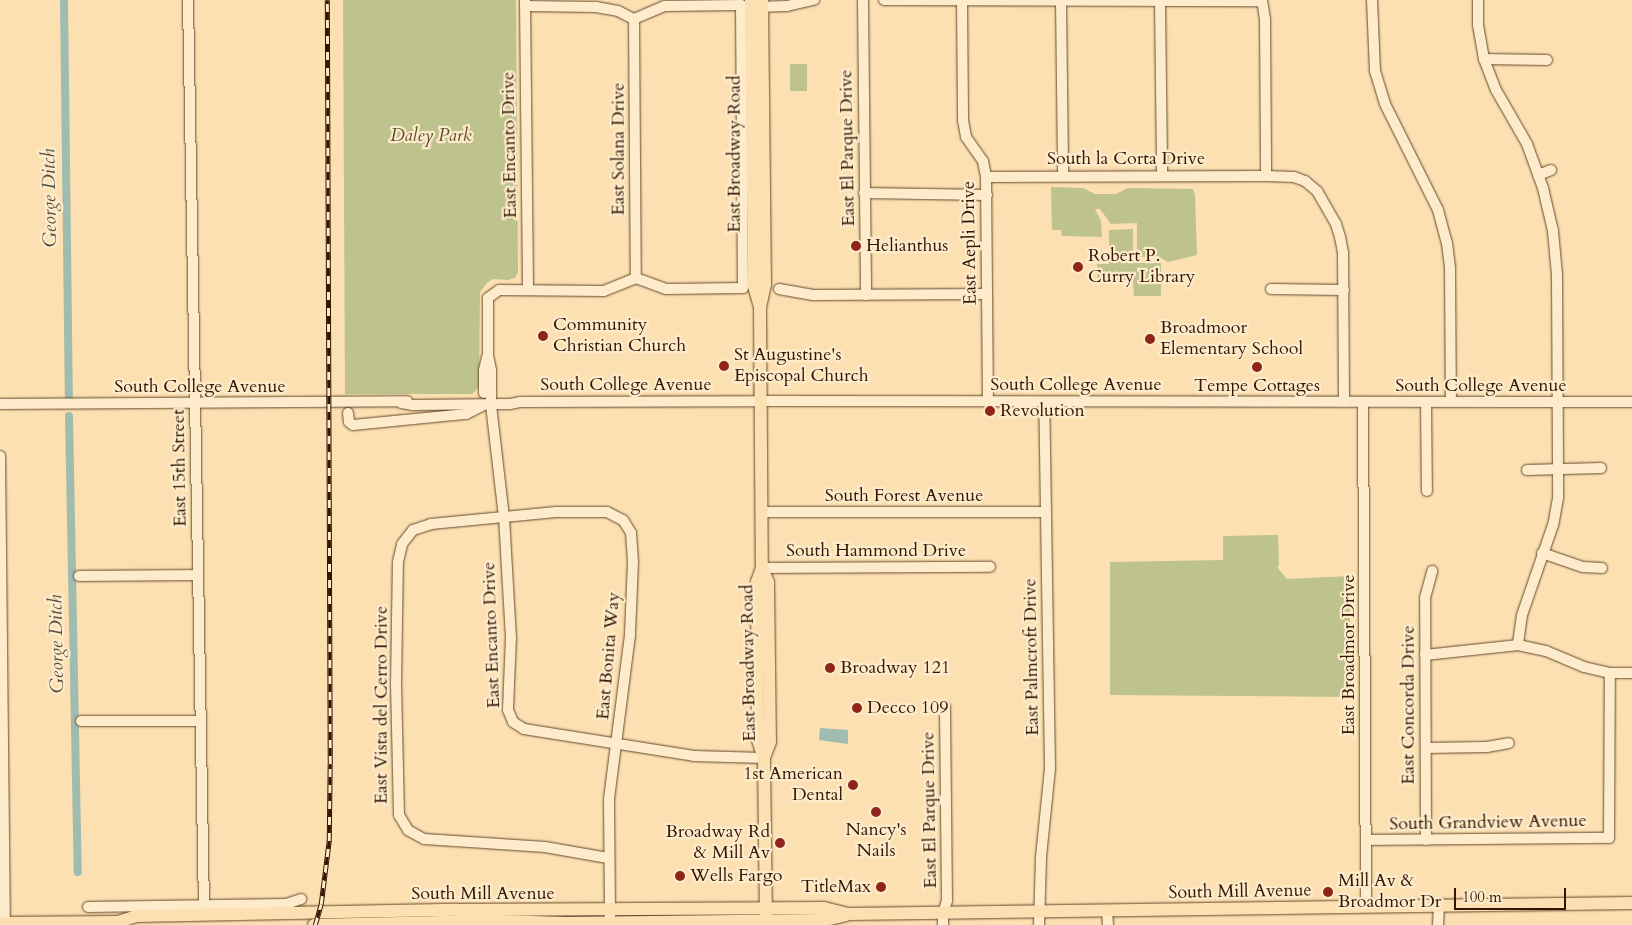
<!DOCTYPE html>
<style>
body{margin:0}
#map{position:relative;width:1632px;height:925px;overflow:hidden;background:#fce0b1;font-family:Cardo,serif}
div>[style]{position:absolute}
.green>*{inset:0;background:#bec28d;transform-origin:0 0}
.water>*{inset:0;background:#a0bcb1}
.canal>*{height:8px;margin:-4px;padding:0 4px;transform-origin:4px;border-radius:4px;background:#a0bcb1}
.roads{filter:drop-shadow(0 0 1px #64482c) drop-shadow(0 0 1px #64482c)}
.minor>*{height:10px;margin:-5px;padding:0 5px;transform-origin:5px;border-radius:5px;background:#fdebcc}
.major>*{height:12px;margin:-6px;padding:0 6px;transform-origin:6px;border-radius:6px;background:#fce0b1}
.rail>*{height:4.5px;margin-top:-2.25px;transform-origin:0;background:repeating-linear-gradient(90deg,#fdebcc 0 8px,#321600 0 16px);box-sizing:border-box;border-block:1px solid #321600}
.dots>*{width:14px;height:14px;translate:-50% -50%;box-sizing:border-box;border:2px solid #fdebcc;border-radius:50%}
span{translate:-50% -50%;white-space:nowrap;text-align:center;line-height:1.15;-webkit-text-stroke:4.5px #fdebcc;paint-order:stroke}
.park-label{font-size:18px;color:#5c4a2a;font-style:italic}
.street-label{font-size:18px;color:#321600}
.poi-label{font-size:18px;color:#321600}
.left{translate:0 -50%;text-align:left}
.right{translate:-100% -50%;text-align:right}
.water-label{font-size:19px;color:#58503e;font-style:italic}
.scale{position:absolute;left:1454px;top:888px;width:112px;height:22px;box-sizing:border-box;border:2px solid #321600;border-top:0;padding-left:6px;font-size:15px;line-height:18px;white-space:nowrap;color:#321600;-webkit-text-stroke:4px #fdebcc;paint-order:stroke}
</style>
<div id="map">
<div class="green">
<i style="clip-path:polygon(343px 0,516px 0,518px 272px,515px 278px,508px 280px,493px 279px,487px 283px,480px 292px,479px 387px,472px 394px,345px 394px)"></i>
<i style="left:790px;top:64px;width:17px;height:27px"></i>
<i style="clip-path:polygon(1051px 187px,1083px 188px,1095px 194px,1116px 194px,1128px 188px,1193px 189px,1195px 195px,1197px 255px,1168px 262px,1158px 256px,1141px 257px,1137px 252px,1137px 223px,1111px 224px,1100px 209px,1095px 209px,1101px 221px,1102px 237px,1062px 236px,1061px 230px,1052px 230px)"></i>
<i style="clip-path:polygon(1133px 229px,1133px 263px,1161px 263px,1161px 296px,1134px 296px,1133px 280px,1098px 281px,1097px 264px,1109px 264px,1109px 230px)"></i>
<i style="clip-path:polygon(1278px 535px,1279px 566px,1277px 567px,1287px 579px,1350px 576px,1350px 697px,1110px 695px,1110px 562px,1223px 560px,1223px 536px)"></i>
</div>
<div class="water">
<i style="clip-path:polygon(820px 728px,848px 730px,848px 744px,819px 740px)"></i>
</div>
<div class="canal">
<i style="left:64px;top:0;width:396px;rotate:89.3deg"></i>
<i style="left:69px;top:416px;width:456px;rotate:88.9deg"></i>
</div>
<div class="roads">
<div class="minor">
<i style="left:188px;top:0;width:906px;rotate:88.99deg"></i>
<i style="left:525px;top:0;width:289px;rotate:89.4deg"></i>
<i style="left:863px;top:0;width:295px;rotate:89.4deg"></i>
<i style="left:884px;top:0;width:378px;rotate:0.2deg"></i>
<i style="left:962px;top:0;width:120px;rotate:89.5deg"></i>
<i style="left:963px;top:120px;width:17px;rotate:80deg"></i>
<i style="left:966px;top:137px;width:29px;rotate:55deg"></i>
<i style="left:983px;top:161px;width:16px;rotate:79deg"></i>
<i style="left:986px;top:177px;width:224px;rotate:89.5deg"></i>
<i style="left:1262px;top:0;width:20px;rotate:81deg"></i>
<i style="left:1265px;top:20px;width:156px;rotate:89.6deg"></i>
<i style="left:1372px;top:0;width:71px;rotate:87.6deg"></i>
<i style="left:1375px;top:71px;width:34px;rotate:73deg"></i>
<i style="left:1385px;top:104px;width:119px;rotate:63.4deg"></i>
<i style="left:1438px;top:210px;width:34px;rotate:75deg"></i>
<i style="left:1447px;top:243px;width:26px;rotate:83deg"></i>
<i style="left:1450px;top:269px;width:132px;rotate:89.6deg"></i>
<i style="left:1478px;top:0;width:25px;rotate:90deg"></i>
<i style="left:1478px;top:25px;width:35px;rotate:80deg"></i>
<i style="left:1484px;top:59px;width:33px;rotate:69deg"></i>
<i style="left:1496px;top:90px;width:62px;rotate:60.1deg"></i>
<i style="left:1527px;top:144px;width:47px;rotate:70deg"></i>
<i style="left:1543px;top:188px;width:44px;rotate:76.9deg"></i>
<i style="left:1553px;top:231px;width:44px;rotate:84.8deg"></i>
<i style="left:1557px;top:275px;width:223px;rotate:89.7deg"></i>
<i style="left:1558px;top:498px;width:27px;rotate:100deg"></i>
<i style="left:1553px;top:525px;width:95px;rotate:109deg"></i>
<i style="left:1522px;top:615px;width:30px;rotate:98deg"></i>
<i style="left:1061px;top:1px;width:174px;rotate:89.3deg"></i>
<i style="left:1160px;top:1px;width:174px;rotate:89.3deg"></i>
<i style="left:525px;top:6px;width:71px;rotate:0.8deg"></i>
<i style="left:596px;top:7px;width:22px;rotate:10deg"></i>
<i style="left:618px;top:11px;width:18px;rotate:27deg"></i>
<i style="left:634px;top:19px;width:34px;rotate:-23deg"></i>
<i style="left:665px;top:6px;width:76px;rotate:-0.8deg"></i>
<i style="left:741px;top:5px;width:283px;rotate:89.6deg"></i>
<i style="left:743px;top:288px;width:77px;rotate:179.3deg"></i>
<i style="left:666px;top:289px;width:32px;rotate:-160deg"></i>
<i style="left:636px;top:278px;width:35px;rotate:158deg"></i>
<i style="left:604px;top:291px;width:105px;rotate:-179.5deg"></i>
<i style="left:499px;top:290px;width:14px;rotate:144deg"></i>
<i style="left:488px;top:298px;width:57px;rotate:90deg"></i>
<i style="left:488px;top:355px;width:15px;rotate:79deg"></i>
<i style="left:491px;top:370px;width:35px;rotate:90deg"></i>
<i style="left:491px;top:405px;width:113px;rotate:83.4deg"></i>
<i style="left:504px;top:517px;width:120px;rotate:86.7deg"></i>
<i style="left:511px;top:637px;width:73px;rotate:92.4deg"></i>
<i style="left:508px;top:710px;width:13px;rotate:67deg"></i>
<i style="left:513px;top:722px;width:13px;rotate:32deg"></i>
<i style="left:524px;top:729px;width:172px;rotate:9deg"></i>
<i style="left:694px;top:756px;width:70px;rotate:1.6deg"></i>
<i style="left:755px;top:7px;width:32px;rotate:-2deg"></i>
<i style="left:787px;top:6px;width:28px;rotate:-13deg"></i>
<i style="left:634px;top:19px;width:259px;rotate:89.6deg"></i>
<i style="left:1484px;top:59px;width:63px;rotate:0.9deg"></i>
<i style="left:1538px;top:175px;width:14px;rotate:-21deg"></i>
<i style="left:986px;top:177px;width:280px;rotate:-0.2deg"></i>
<i style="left:1266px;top:176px;width:28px;rotate:2deg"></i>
<i style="left:1294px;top:177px;width:12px;rotate:20deg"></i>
<i style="left:1305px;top:181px;width:16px;rotate:40deg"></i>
<i style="left:1317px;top:191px;width:38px;rotate:60deg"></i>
<i style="left:1336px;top:224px;width:14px;rotate:73deg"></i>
<i style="left:1340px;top:237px;width:16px;rotate:79deg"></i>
<i style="left:1343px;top:253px;width:149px;rotate:89.6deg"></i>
<i style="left:864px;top:193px;width:123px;rotate:0.9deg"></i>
<i style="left:779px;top:289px;width:36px;rotate:10deg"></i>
<i style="left:814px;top:295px;width:173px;rotate:-0.3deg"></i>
<i style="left:1271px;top:289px;width:73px;rotate:0.8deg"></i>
<i style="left:484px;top:393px;width:23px;rotate:-90deg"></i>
<i style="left:484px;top:370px;width:13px;rotate:-77deg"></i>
<i style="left:1363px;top:402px;width:505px;rotate:89.66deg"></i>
<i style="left:1426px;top:402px;width:89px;rotate:89.4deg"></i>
<i style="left:401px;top:403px;width:11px;rotate:10deg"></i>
<i style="left:412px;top:405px;width:98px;rotate:-0.6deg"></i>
<i style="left:510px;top:404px;width:10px;rotate:-11deg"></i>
<i style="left:520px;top:402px;width:240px;rotate:-0.2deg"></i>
<i style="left:760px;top:401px;width:872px;rotate:0.07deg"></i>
<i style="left:0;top:404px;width:407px;rotate:-0.4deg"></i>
<i style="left:348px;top:413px;width:9px;rotate:84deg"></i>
<i style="left:349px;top:422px;width:5px;rotate:37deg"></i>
<i style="left:353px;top:425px;width:114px;rotate:-5.6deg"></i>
<i style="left:466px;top:414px;width:20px;rotate:-27deg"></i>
<i style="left:0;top:456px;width:467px;rotate:89.4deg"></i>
<i style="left:1527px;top:470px;width:74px;rotate:-1.5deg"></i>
<i style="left:762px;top:512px;width:284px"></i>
<i style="left:1542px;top:553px;width:43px;rotate:18.9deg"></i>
<i style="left:1583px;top:567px;width:19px;rotate:3deg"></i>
<i style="left:762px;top:568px;width:228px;rotate:-0.3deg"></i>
<i style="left:79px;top:576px;width:119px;rotate:-0.5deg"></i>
<i style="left:1425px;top:655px;width:94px;rotate:-6.1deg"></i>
<i style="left:1518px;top:645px;width:29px;rotate:12deg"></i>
<i style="left:1546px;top:651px;width:41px;rotate:22.8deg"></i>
<i style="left:1584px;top:667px;width:27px;rotate:13deg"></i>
<i style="left:1610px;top:673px;width:22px"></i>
<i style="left:81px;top:721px;width:119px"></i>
<i style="left:1426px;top:748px;width:61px;rotate:-0.9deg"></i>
<i style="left:1487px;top:747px;width:22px;rotate:-10deg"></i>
<i style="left:1367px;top:840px;width:242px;rotate:-0.5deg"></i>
<i style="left:1609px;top:838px;width:165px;rotate:-89.7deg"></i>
<i style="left:1426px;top:840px;width:242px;rotate:-90.2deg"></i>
<i style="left:1425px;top:598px;width:28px;rotate:-75deg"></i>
<i style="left:608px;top:858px;width:64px;rotate:-170.1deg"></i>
<i style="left:545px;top:847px;width:121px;rotate:-176.2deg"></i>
<i style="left:424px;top:839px;width:18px;rotate:-151deg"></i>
<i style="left:408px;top:830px;width:17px;rotate:-121deg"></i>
<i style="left:399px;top:815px;width:130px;rotate:-91.3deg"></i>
<i style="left:396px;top:685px;width:123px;rotate:-89.1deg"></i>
<i style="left:398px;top:562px;width:18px;rotate:-77deg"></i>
<i style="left:402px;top:544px;width:18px;rotate:-52deg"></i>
<i style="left:413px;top:530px;width:19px;rotate:-18deg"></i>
<i style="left:431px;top:524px;width:73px;rotate:-5.5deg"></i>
<i style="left:504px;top:517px;width:52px;rotate:-5.5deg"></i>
<i style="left:556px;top:512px;width:51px"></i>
<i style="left:607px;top:512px;width:18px;rotate:27deg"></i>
<i style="left:623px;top:520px;width:15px;rotate:58deg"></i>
<i style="left:631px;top:533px;width:29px;rotate:86deg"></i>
<i style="left:633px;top:562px;width:73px;rotate:92.4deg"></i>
<i style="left:630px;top:635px;width:166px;rotate:97.3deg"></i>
<i style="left:609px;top:800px;width:117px;rotate:89.5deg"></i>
<i style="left:88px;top:907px;width:198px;rotate:-0.9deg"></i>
<i style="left:286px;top:904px;width:16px;rotate:-18deg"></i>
<i style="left:1107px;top:911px;width:14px;rotate:86deg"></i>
<i style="left:943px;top:925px;width:12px;rotate:-90deg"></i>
<i style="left:943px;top:913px;width:13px;rotate:-72deg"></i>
<i style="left:947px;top:901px;width:194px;rotate:-90.6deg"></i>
<i style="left:1039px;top:925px;width:68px;rotate:-88.3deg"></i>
<i style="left:1041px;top:857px;width:89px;rotate:-84.2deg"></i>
<i style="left:1050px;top:768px;width:366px;rotate:-90.9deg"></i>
<i style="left:1438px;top:925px;width:19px;rotate:-87deg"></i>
</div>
<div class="major">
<i style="left:751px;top:0;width:286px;rotate:89.4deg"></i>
<i style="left:754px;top:286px;width:19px;rotate:74deg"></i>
<i style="left:762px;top:0;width:284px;rotate:89.4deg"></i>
<i style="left:765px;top:284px;width:24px;rotate:102deg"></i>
<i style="left:760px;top:307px;width:261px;rotate:89.6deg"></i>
<i style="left:762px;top:568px;width:15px;rotate:110deg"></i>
<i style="left:757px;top:582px;width:158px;rotate:89.6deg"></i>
<i style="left:758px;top:740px;width:19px;rotate:72deg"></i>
<i style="left:764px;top:758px;width:167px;rotate:89.3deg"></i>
<i style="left:762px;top:568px;width:15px;rotate:67deg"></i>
<i style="left:768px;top:582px;width:160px;rotate:89.3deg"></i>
<i style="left:770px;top:742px;width:17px;rotate:111deg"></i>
<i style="left:0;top:923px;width:118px;rotate:-0.5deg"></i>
<i style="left:118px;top:922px;width:19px;rotate:-18deg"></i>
<i style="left:136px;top:916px;width:320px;rotate:-1.1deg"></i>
<i style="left:456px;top:910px;width:368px;rotate:-0.3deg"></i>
<i style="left:824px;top:908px;width:25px;rotate:14deg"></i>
<i style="left:848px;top:914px;width:784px;rotate:-0.8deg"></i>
<i style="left:314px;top:925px;width:182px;rotate:-1.3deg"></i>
<i style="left:496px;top:921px;width:72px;rotate:1.6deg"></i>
<i style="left:568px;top:923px;width:258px;rotate:-0.7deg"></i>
<i style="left:826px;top:920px;width:21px;rotate:-14deg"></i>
</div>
</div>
<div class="rail">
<i style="left:315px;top:925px;width:22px;rotate:-74deg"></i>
<i style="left:321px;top:904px;width:64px;rotate:-82.8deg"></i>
<i style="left:329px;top:841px;width:77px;rotate:-89.3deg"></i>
<i style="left:330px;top:764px;width:764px;rotate:-90.22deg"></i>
</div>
<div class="dots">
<i style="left:856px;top:246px;background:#8f2418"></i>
<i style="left:1078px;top:267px;background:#8f2418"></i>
<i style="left:543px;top:336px;background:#8f2418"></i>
<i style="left:1150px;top:339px;background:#8f2418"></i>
<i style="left:724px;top:366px;background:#8f2418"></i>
<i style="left:1257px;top:367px;background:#8f2418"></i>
<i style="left:990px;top:411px;background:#8f2418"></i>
<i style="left:830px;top:668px;background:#8f2418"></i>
<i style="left:857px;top:708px;background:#8f2418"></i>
<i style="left:853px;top:785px;background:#8f2418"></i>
<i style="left:876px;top:812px;background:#8f2418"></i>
<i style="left:780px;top:843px;background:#8f2418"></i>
<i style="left:680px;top:876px;background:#8f2418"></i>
<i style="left:881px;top:887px;background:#8f2418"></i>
<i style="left:1328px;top:892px;background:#8f2418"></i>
</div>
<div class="park-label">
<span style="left:431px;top:136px">Daley Park</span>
</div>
<div class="street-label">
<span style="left:510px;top:145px;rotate:-91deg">East Encanto Drive</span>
<span style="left:848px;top:148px;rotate:-91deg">East El Parque Drive</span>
<span style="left:619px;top:149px;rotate:-90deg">East Solana Drive</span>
<span style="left:735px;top:154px;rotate:-90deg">East Broadway Road</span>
<span style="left:1126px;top:159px">South la Corta Drive</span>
<span style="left:970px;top:243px;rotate:-91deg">East Aepli Drive</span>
<span style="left:626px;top:385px">South College Avenue</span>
<span style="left:1076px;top:385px">South College Avenue</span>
<span style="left:1481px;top:386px">South College Avenue</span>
<span style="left:200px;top:387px">South College Avenue</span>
<span style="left:180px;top:468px;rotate:-91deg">East 15th Street</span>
<span style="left:904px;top:496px">South Forest Avenue</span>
<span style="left:876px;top:551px">South Hammond Drive</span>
<span style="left:492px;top:635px;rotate:-92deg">East Encanto Drive</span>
<span style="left:1349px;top:655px;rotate:-90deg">East Broadmor Drive</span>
<span style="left:609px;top:656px;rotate:-85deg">East Bonita Way</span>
<span style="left:1032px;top:657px;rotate:-91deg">East Palmcroft Drive</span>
<span style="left:749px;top:663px;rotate:-91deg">East Broadway Road</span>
<span style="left:382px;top:705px;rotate:-90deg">East Vista del Cerro Drive</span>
<span style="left:1409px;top:705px;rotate:-90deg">East Concorda Drive</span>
<span style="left:930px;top:810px;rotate:-91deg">East El Parque Drive</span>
<span style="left:1488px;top:823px;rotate:-1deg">South Grandview Avenue</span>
<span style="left:1240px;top:892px;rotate:-1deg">South Mill Avenue</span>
<span style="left:483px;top:894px">South Mill Avenue</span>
</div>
<div class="poi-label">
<span class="left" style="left:866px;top:246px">Helianthus</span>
<span class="left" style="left:1088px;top:267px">Robert P.<br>Curry Library</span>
<span class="left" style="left:553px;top:336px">Community<br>Christian Church</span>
<span class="left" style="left:1160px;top:339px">Broadmoor<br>Elementary School</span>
<span class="left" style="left:734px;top:366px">St Augustine's<br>Episcopal Church</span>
<span style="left:1257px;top:386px">Tempe Cottages</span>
<span class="left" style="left:1000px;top:411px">Revolution</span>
<span class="left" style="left:840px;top:668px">Broadway 121</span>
<span class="left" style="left:867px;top:708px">Decco 109</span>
<span class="right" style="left:843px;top:785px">1st American<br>Dental</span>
<span style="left:876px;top:841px">Nancy's<br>Nails</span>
<span class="right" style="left:770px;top:843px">Broadway Rd<br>&amp; Mill Av</span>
<span class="left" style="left:690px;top:876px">Wells Fargo</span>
<span class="left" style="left:1338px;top:892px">Mill Av &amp;<br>Broadmor Dr</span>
<span class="right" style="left:871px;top:887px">TitleMax</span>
</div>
<div class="water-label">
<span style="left:50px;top:198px;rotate:-91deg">George Ditch</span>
<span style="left:57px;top:644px;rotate:-91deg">George Ditch</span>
</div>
<div class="scale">100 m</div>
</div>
